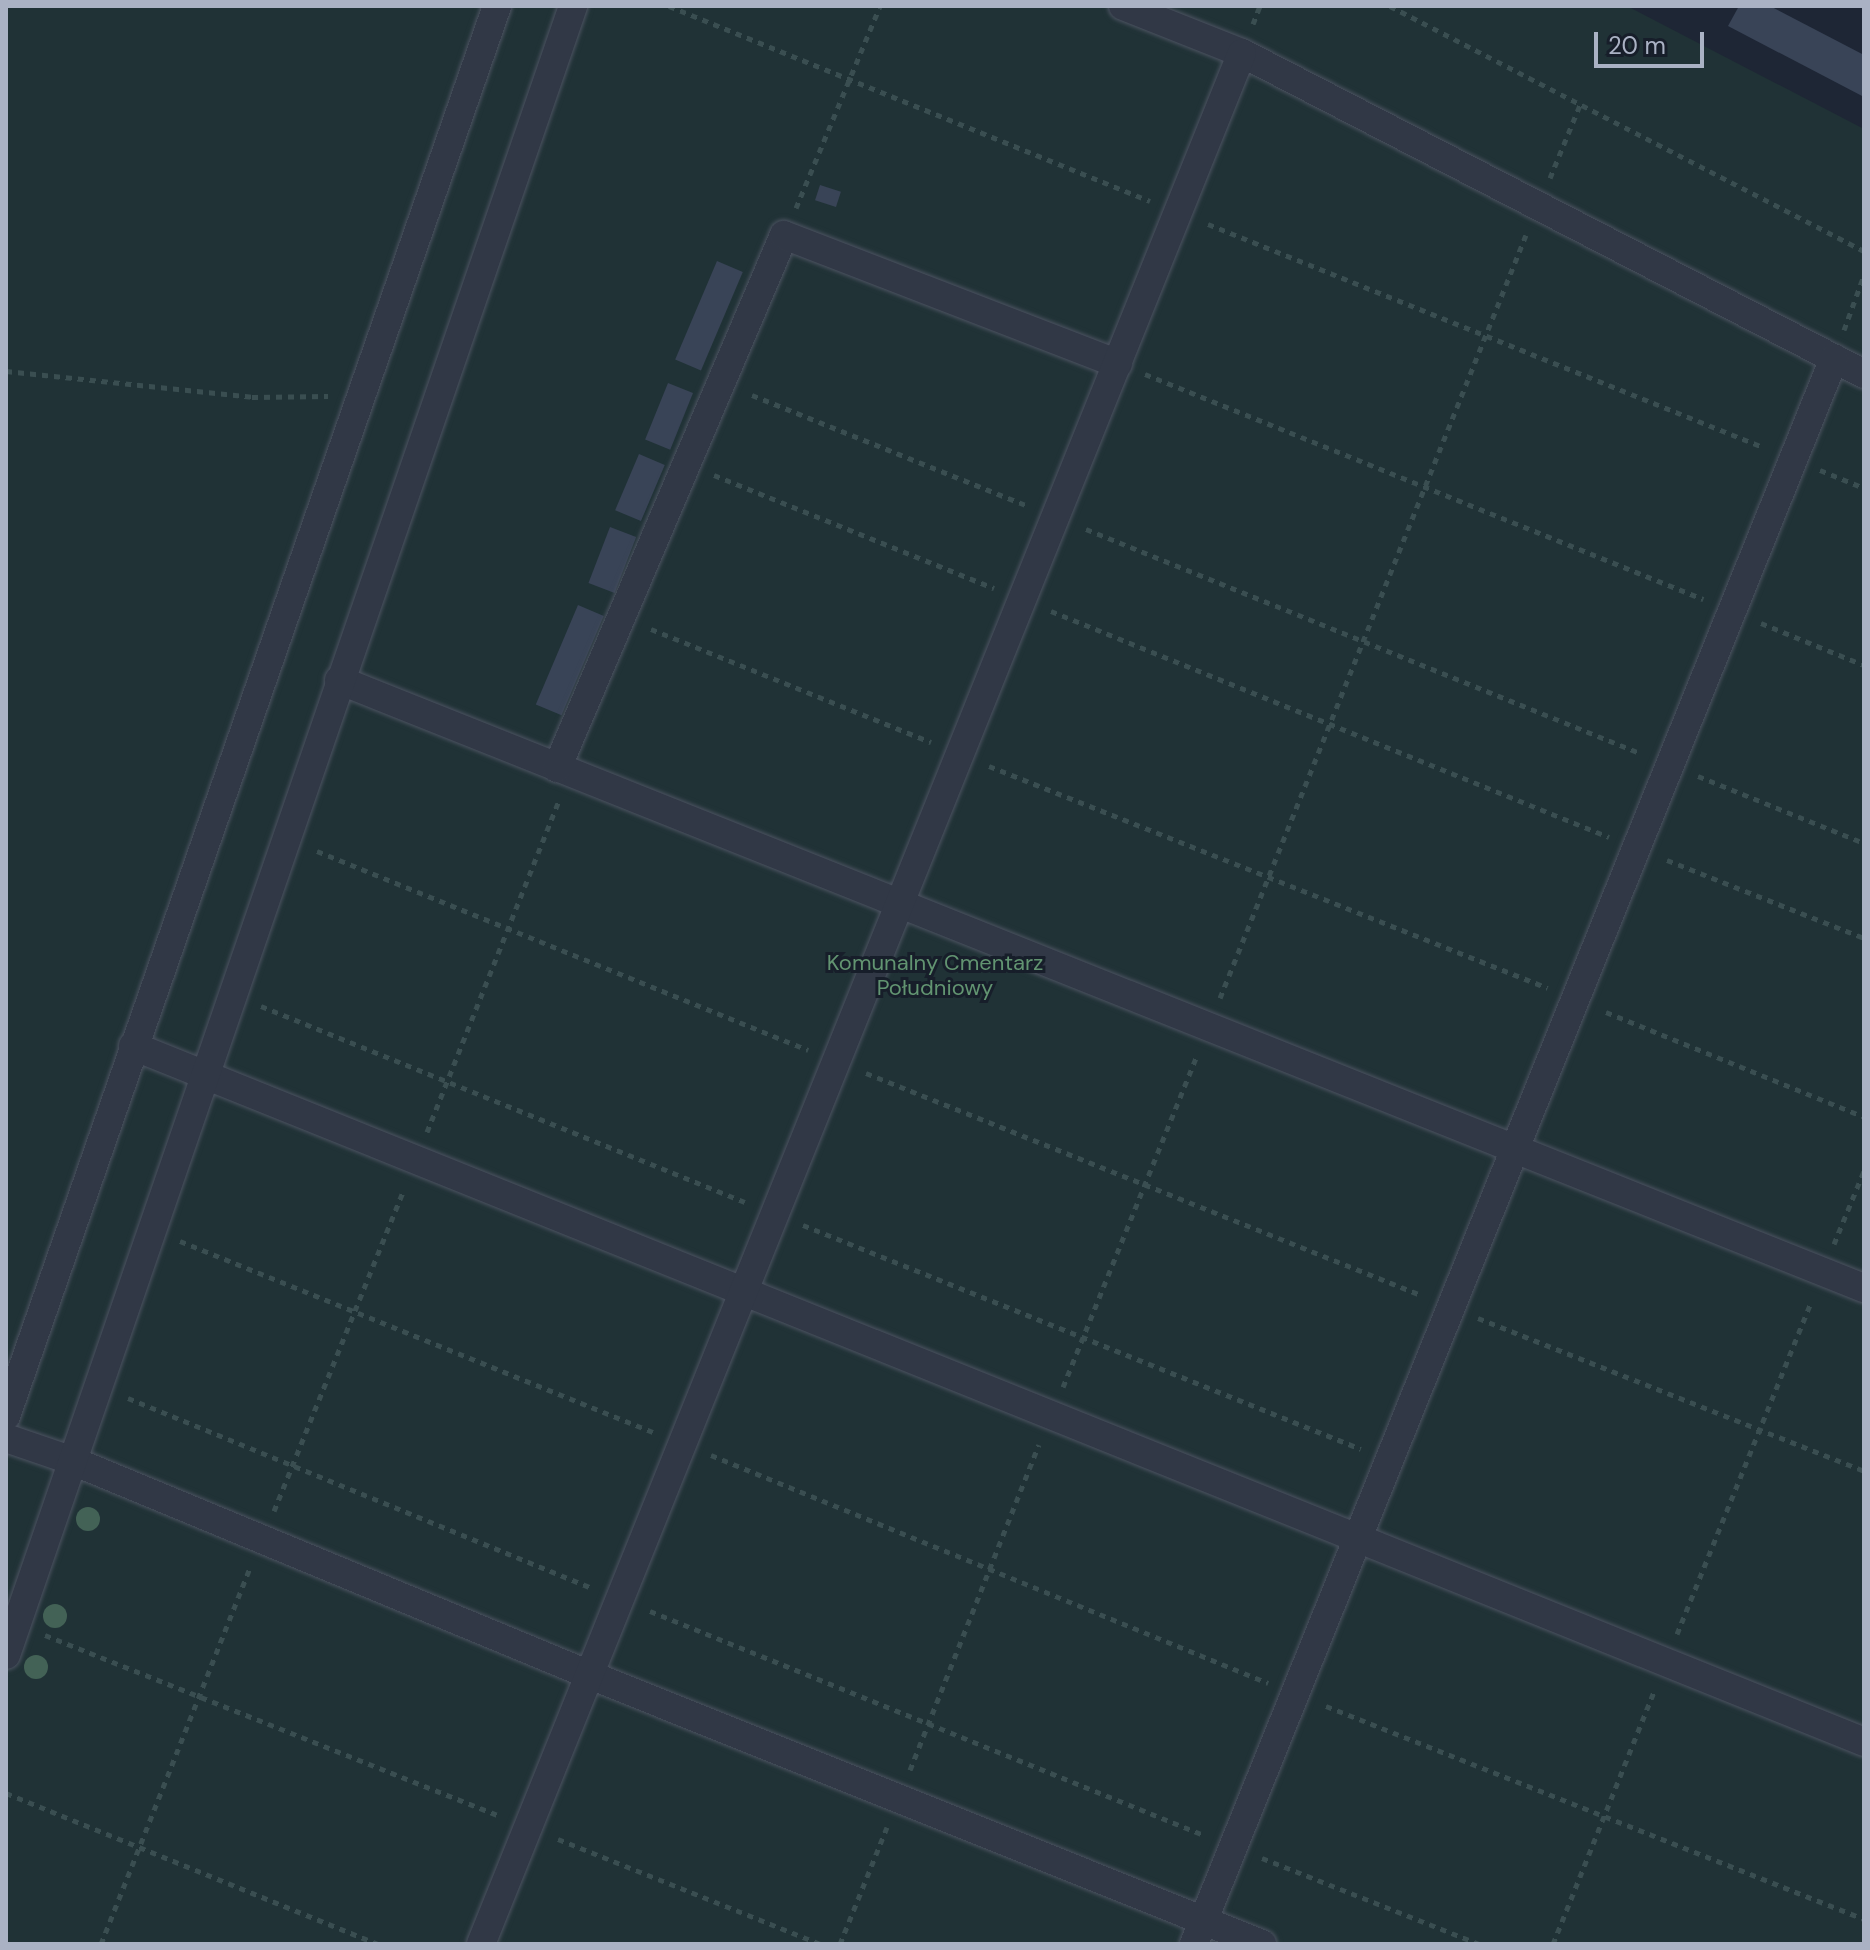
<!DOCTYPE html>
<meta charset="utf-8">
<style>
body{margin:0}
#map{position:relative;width:1870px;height:1950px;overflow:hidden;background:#1e2635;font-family:"DM Sans",sans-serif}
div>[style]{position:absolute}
.green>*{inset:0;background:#203236}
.building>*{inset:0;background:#394457;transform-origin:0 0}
.path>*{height:5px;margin-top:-2.5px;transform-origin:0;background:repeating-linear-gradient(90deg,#3a4e51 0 6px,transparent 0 12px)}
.roads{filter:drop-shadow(0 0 2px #4c5361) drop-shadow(0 0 2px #4c5361)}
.pedestrian>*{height:28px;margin:-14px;padding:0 14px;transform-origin:14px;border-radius:14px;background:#313846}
.trees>*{width:24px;height:24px;margin:-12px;border-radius:50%;background:#436256}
span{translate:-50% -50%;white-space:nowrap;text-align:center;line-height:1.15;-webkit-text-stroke:6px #171e2a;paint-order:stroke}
.park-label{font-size:22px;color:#629471}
.frame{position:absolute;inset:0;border:8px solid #aab2c4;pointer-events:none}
.scale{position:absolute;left:1594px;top:32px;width:110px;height:36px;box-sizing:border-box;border:4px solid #aab2c4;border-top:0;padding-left:10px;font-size:24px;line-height:28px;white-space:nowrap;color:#aab2c4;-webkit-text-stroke:6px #171e2a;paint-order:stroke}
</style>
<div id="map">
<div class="green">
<i style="clip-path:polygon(6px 6px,1627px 6px,1864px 129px,1864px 1944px,6px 1944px)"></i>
</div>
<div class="building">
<i style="clip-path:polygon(1739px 6px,1770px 6px,1864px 55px,1864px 97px,1728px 26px)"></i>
<i style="left:820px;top:185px;width:22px;height:16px;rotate:18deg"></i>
<i style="left:717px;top:261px;width:28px;height:107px;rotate:23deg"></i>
<i style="left:668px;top:383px;width:27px;height:61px;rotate:22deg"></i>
<i style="left:639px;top:454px;width:28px;height:61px;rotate:23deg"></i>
<i style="left:610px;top:527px;width:28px;height:60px;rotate:21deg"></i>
<i style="left:578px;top:605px;width:28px;height:108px;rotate:23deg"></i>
</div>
<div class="path">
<i style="left:669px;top:6px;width:519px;rotate:22.07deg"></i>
<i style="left:1390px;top:6px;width:534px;rotate:27.33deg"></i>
<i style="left:1253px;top:24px;width:19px;rotate:-69deg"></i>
<i style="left:1550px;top:178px;width:79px;rotate:-67.7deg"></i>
<i style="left:796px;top:208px;width:219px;rotate:-67.4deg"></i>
<i style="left:1208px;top:224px;width:598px;rotate:21.89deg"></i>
<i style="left:1844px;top:330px;width:59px;rotate:-70deg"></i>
<i style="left:6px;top:371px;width:247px;rotate:6deg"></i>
<i style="left:252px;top:397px;width:76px;rotate:-0.8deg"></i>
<i style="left:1145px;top:374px;width:602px;rotate:21.96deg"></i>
<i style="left:752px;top:395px;width:297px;rotate:21.9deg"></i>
<i style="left:1820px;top:470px;width:48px;rotate:22.2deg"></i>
<i style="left:714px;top:475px;width:302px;rotate:22deg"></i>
<i style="left:1086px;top:529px;width:598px;rotate:22.02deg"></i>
<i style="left:1051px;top:611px;width:602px;rotate:22.05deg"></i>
<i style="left:1761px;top:623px;width:111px;rotate:22.2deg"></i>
<i style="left:651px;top:629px;width:302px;rotate:22deg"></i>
<i style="left:989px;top:766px;width:601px;rotate:21.66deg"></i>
<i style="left:1698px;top:776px;width:179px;rotate:22deg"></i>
<i style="left:317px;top:851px;width:530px;rotate:22.06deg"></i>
<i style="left:1667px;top:860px;width:212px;rotate:21.6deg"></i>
<i style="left:1220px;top:998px;width:822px;rotate:-68.15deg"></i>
<i style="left:261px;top:1006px;width:522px;rotate:22.05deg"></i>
<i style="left:1606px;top:1012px;width:279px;rotate:22.1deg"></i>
<i style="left:866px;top:1073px;width:598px;rotate:21.8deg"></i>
<i style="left:427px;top:1132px;width:357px;rotate:-68.3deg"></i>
<i style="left:803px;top:1225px;width:601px;rotate:21.87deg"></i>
<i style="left:180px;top:1241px;width:510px;rotate:21.99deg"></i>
<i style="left:1834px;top:1244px;width:79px;rotate:-67.7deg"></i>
<i style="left:1478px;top:1318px;width:415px;rotate:21.6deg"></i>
<i style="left:1063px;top:1387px;width:358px;rotate:-68deg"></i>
<i style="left:128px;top:1398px;width:501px;rotate:22.27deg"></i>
<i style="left:711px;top:1455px;width:602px;rotate:22.26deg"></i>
<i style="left:274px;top:1511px;width:346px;rotate:-68deg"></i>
<i style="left:650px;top:1611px;width:598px;rotate:22.02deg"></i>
<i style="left:1677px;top:1634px;width:358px;rotate:-68deg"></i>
<i style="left:45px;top:1635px;width:490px;rotate:21.7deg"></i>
<i style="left:1326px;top:1706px;width:579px;rotate:21.6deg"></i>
<i style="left:910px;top:1770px;width:350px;rotate:-68.4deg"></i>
<i style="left:6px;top:1793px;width:401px;rotate:22.1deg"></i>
<i style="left:558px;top:1839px;width:282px;rotate:21.8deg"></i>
<i style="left:1262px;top:1858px;width:233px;rotate:21.6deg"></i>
<i style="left:101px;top:1944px;width:404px;rotate:-68.4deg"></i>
<i style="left:840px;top:1944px;width:126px;rotate:-68.1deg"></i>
<i style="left:1553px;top:1944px;width:272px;rotate:-68.2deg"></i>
</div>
<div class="roads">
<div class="pedestrian">
<i style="left:1123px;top:6px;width:128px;rotate:21.6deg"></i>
<i style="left:1242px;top:53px;width:700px;rotate:27.3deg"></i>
<i style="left:339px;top:680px;width:1642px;rotate:21.74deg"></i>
<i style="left:557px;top:768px;width:579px;rotate:-66.93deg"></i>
<i style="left:784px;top:235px;width:358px;rotate:21.1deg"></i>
<i style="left:133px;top:1046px;width:1866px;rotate:21.9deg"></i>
<i style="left:6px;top:1416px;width:1493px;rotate:-70.8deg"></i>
<i style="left:6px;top:1438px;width:71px;rotate:18.9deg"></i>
<i style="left:73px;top:1461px;width:560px;rotate:22.49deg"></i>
<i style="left:590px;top:1675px;width:724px;rotate:21.82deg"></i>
<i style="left:6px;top:1655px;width:1744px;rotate:-71.02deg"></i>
<i style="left:481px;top:1944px;width:2038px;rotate:-68.08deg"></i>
<i style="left:1194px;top:1944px;width:1710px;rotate:-68.02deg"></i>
</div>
</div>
<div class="trees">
<i style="left:88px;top:1519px"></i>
<i style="left:55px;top:1616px"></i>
<i style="left:36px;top:1667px"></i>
</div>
<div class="park-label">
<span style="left:935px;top:975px">Komunalny Cmentarz<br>Południowy</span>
</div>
<div class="frame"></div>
<div class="scale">20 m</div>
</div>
